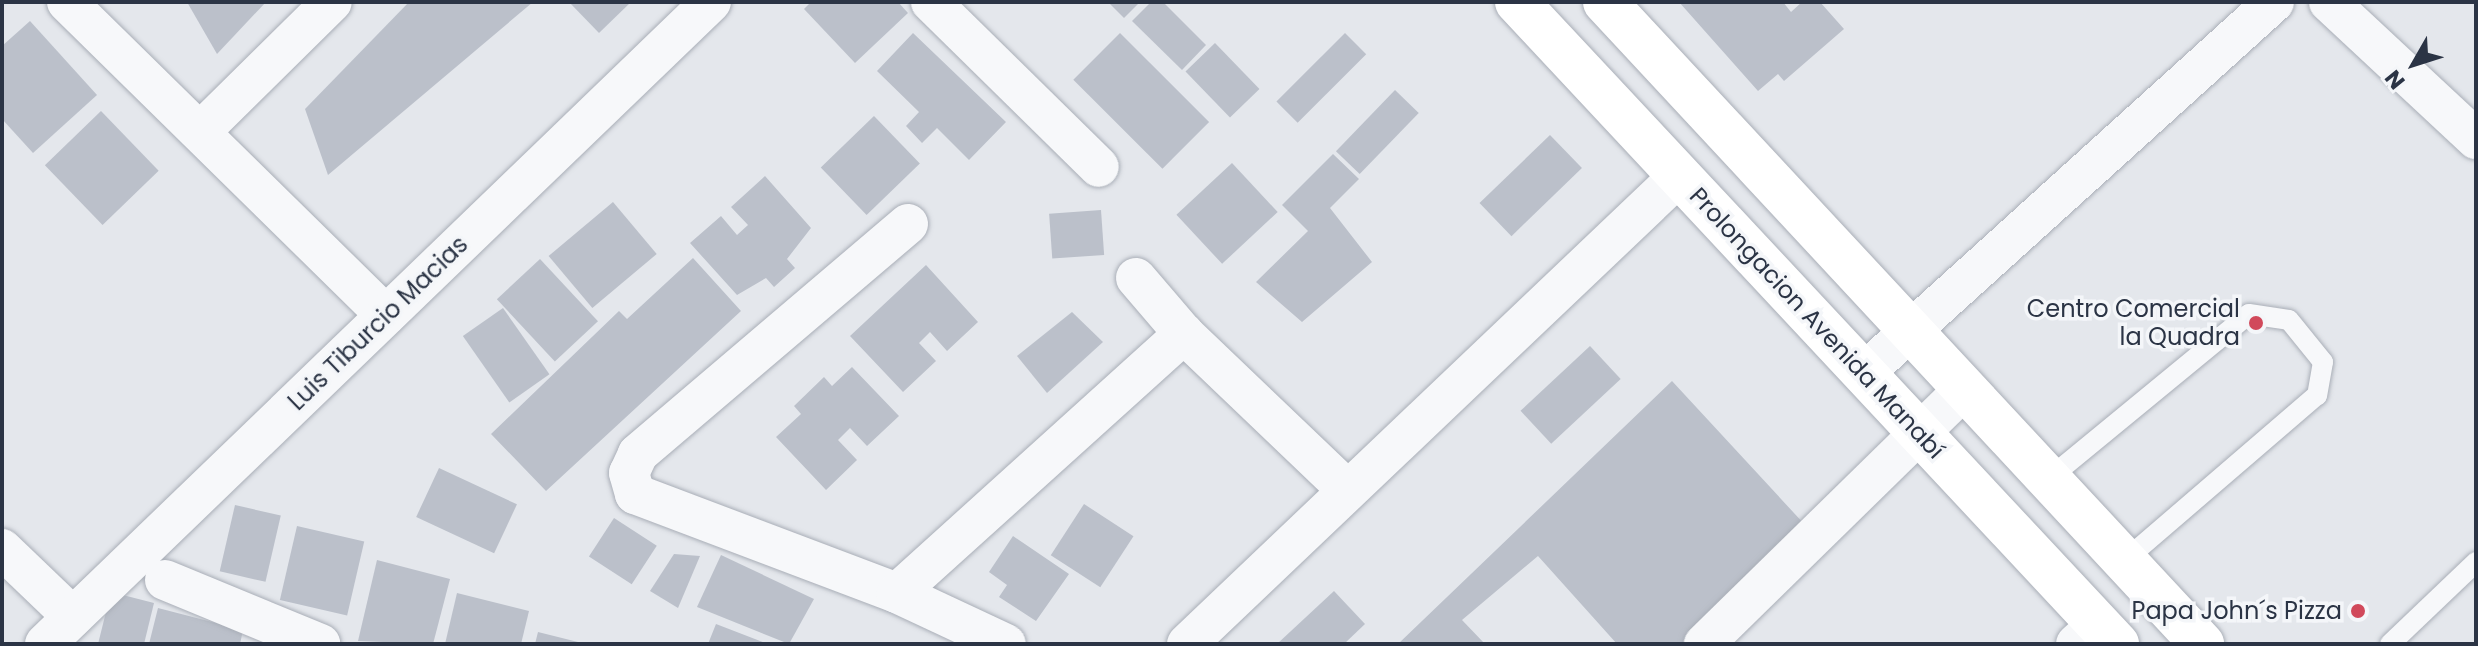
<!DOCTYPE html>
<meta charset="utf-8">
<style>
body{margin:0}
#map{position:relative;width:2478px;height:646px;overflow:hidden;background:#e4e7ec;font-family:Poppins,sans-serif}
div>[style]{position:absolute}
.building>*{inset:0;background:#bbc0ca;transform-origin:0 0}
.roads{filter:drop-shadow(0 0 2px #a9aeb7) drop-shadow(0 0 2px #a9aeb7)}
.lane>*{height:20px;margin:-10px;padding:0 10px;transform-origin:10px;border-radius:10px;background:#f7f8fa}
.street>*{height:40px;margin:-20px;padding:0 20px;transform-origin:20px;border-radius:20px;background:#f7f8fa}
.secondary>*{height:44px;margin:-22px;padding:0 22px;transform-origin:22px;border-radius:22px;background:#fff}
.dots>*{width:22px;height:22px;translate:-50% -50%;box-sizing:border-box;border:4px solid #f4f6f9;border-radius:50%}
span{translate:-50% -50%;white-space:nowrap;text-align:center;line-height:1.15;-webkit-text-stroke:7px #f4f6f9;paint-order:stroke}
.poi-label{font-size:24px;color:#2b3445}
.right{translate:-100% -50%;text-align:right}
.street-label{font-size:24px;color:#2b3445}
.frame{position:absolute;inset:0;border:4px solid #2b3445;pointer-events:none}
.north{position:absolute;left:2374px;top:24px;width:80px;height:80px;-webkit-text-stroke:6px #f4f6f9;paint-order:stroke;rotate:231deg;font-size:22px;font-weight:700;line-height:32px;text-align:center;color:#2b3445}
.north::after{content:'';display:block;margin:auto;width:28px;height:36px;background:#2b3445;clip-path:polygon(50% 0,100% 100%,50% 72%,0 100%)}
</style>
<div id="map">
<div class="building">
<i style="clip-path:polygon(187px 2px,266px 2px,217px 54px)"></i>
<i style="clip-path:polygon(409px 2px,533px 2px,328px 175px,305px 109px)"></i>
<i style="clip-path:polygon(569px 2px,631px 2px,599px 33px)"></i>
<i style="clip-path:polygon(811px 2px,898px 2px,908px 13px,855px 63px,804px 9px)"></i>
<i style="clip-path:polygon(1108px 2px,1140px 2px,1124px 18px)"></i>
<i style="clip-path:polygon(1151px 2px,1163px 2px,1206px 45px,1182px 70px,1132px 21px)"></i>
<i style="clip-path:polygon(1679px 2px,1783px 2px,1791px 12px,1802px 2px,1820px 2px,1844px 29px,1784px 81px,1778px 74px,1758px 91px)"></i>
<i style="clip-path:polygon(30px 21px,97px 95px,33px 153px,2px 119px,2px 46px)"></i>
<i style="clip-path:polygon(913px 33px,1006px 122px,969px 160px,937px 128px,922px 143px,906px 126px,919px 112px,877px 71px)"></i>
<i style="left:1120px;top:33px;width:126px;height:66px;rotate:45deg"></i>
<i style="left:1345px;top:33px;width:30px;height:97px;rotate:45deg"></i>
<i style="left:1215px;top:43px;width:64px;height:41px;rotate:46deg"></i>
<i style="left:1395px;top:90px;width:33px;height:85px;rotate:44deg"></i>
<i style="left:101px;top:111px;width:83px;height:78px;rotate:46deg"></i>
<i style="left:874px;top:116px;width:66px;height:74px;rotate:46deg"></i>
<i style="left:1550px;top:135px;width:46px;height:98px;rotate:46deg"></i>
<i style="clip-path:polygon(1333px 154px,1359px 179px,1330px 208px,1372px 262px,1302px 322px,1256px 282px,1308px 231px,1282px 205px)"></i>
<i style="left:1232px;top:163px;width:67px;height:76px;rotate:47deg"></i>
<i style="clip-path:polygon(765px 176px,811px 228px,787px 259px,795px 268px,774px 287px,766px 278px,737px 295px,690px 243px,721px 216px,737px 235px,748px 225px,731px 207px)"></i>
<i style="left:613px;top:202px;width:68px;height:84px;rotate:50deg"></i>
<i style="left:1101px;top:210px;width:45px;height:52px;rotate:86deg"></i>
<i style="clip-path:polygon(693px 258px,741px 311px,546px 491px,491px 434px,619px 311px,627px 319px)"></i>
<i style="left:540px;top:259px;width:85px;height:59px;rotate:47deg"></i>
<i style="clip-path:polygon(926px 265px,978px 322px,947px 351px,930px 332px,919px 343px,936px 361px,903px 392px,850px 336px)"></i>
<i style="left:503px;top:308px;width:81px;height:49px;rotate:55deg"></i>
<i style="clip-path:polygon(1072px 312px,1103px 342px,1047px 393px,1017px 356px)"></i>
<i style="left:1590px;top:346px;width:45px;height:95px;rotate:47deg"></i>
<i style="clip-path:polygon(852px 367px,899px 416px,867px 446px,850px 428px,838px 440px,857px 460px,826px 490px,776px 437px,801px 414px,794px 406px,824px 377px,832px 386px)"></i>
<i style="clip-path:polygon(1672px 381px,1806px 526px,1695px 644px,1617px 644px,1538px 556px,1462px 620px,1485px 644px,1398px 644px)"></i>
<i style="left:439px;top:468px;width:86px;height:54px;rotate:25deg"></i>
<i style="left:1084px;top:504px;width:59px;height:61px;rotate:33deg"></i>
<i style="left:235px;top:505px;width:47px;height:68px;rotate:13deg"></i>
<i style="left:614px;top:518px;width:51px;height:46px;rotate:33deg"></i>
<i style="left:297px;top:526px;width:69px;height:76px;rotate:13deg"></i>
<i style="clip-path:polygon(1013px 536px,1069px 574px,1036px 621px,999px 597px,1007px 585px,989px 572px)"></i>
<i style="clip-path:polygon(674px 554px,700px 556px,678px 608px,650px 591px)"></i>
<i style="clip-path:polygon(721px 555px,814px 599px,789px 644px,697px 607px)"></i>
<i style="clip-path:polygon(377px 560px,450px 579px,433px 644px,358px 641px)"></i>
<i style="clip-path:polygon(1334px 591px,1365px 624px,1344px 644px,1277px 644px)"></i>
<i style="clip-path:polygon(111px 592px,154px 603px,144px 644px,98px 644px)"></i>
<i style="clip-path:polygon(457px 593px,529px 611px,521px 644px,445px 644px)"></i>
<i style="clip-path:polygon(158px 608px,243px 630px,240px 644px,149px 644px)"></i>
<i style="clip-path:polygon(716px 624px,768px 644px,708px 644px)"></i>
<i style="clip-path:polygon(538px 632px,582px 643px,582px 644px,535px 644px)"></i>
</div>
<div class="roads">
<div class="lane">
<i style="left:2047px;top:480px;width:261px;rotate:-39.4deg"></i>
<i style="left:2249px;top:314px;width:40px;rotate:8.5deg"></i>
<i style="left:2289px;top:320px;width:54px;rotate:51deg"></i>
<i style="left:2323px;top:362px;width:34px;rotate:100deg"></i>
<i style="left:2317px;top:395px;width:255px;rotate:139.3deg"></i>
<i style="left:2390px;top:644px;width:119px;rotate:-43.6deg"></i>
</div>
<div class="street">
<i style="left:67px;top:2px;width:447px;rotate:44.5deg"></i>
<i style="left:931px;top:2px;width:235px;rotate:44.5deg"></i>
<i style="left:2329px;top:2px;width:201px;rotate:43deg"></i>
<i style="left:200px;top:132px;width:185px;rotate:-44.6deg"></i>
<i style="left:908px;top:224px;width:355px;rotate:139.6deg"></i>
<i style="left:638px;top:454px;width:21px;rotate:115deg"></i>
<i style="left:629px;top:473px;width:22px;rotate:74deg"></i>
<i style="left:635px;top:494px;width:280px;rotate:20.7deg"></i>
<i style="left:897px;top:593px;width:120px;rotate:25.1deg"></i>
<i style="left:1136px;top:278px;width:74px;rotate:49.4deg"></i>
<i style="left:1866px;top:371px;width:550px;rotate:-42.13deg"></i>
<i style="left:2px;top:549px;width:98px;rotate:43.8deg"></i>
<i style="left:165px;top:580px;width:168px;rotate:22.4deg"></i>
<i style="left:897px;top:593px;width:387px;rotate:-42.1deg"></i>
<i style="left:1184px;top:334px;width:223px;rotate:43.7deg"></i>
<i style="left:45px;top:644px;width:925px;rotate:-43.95deg"></i>
<i style="left:1187px;top:644px;width:680px;rotate:-43.57deg"></i>
<i style="left:1704px;top:644px;width:361px;rotate:-44.4deg"></i>
<i style="left:2076px;top:644px;width:30px;rotate:-42deg"></i>
</div>
<div class="secondary">
<i style="left:1517px;top:2px;width:879px;rotate:46.94deg"></i>
<i style="left:1605px;top:2px;width:877px;rotate:47.08deg"></i>
</div>
</div>
<div class="dots">
<i style="left:2256px;top:323px;background:#d1495b"></i>
<i style="left:2358px;top:611px;background:#d1495b"></i>
</div>
<div class="poi-label">
<span class="right" style="left:2240px;top:323px">Centro Comercial<br>la Quadra</span>
<span class="right" style="left:2342px;top:611px">Papa John´s Pizza</span>
</div>
<div class="street-label">
<span style="left:378px;top:323px;rotate:-44deg">Luis Tiburcio Macias</span>
<span style="left:1817px;top:323px;rotate:47deg">Prolongacion Avenida Manabí</span>
</div>
<div class="frame"></div>
<div class="north">N</div>
</div>
